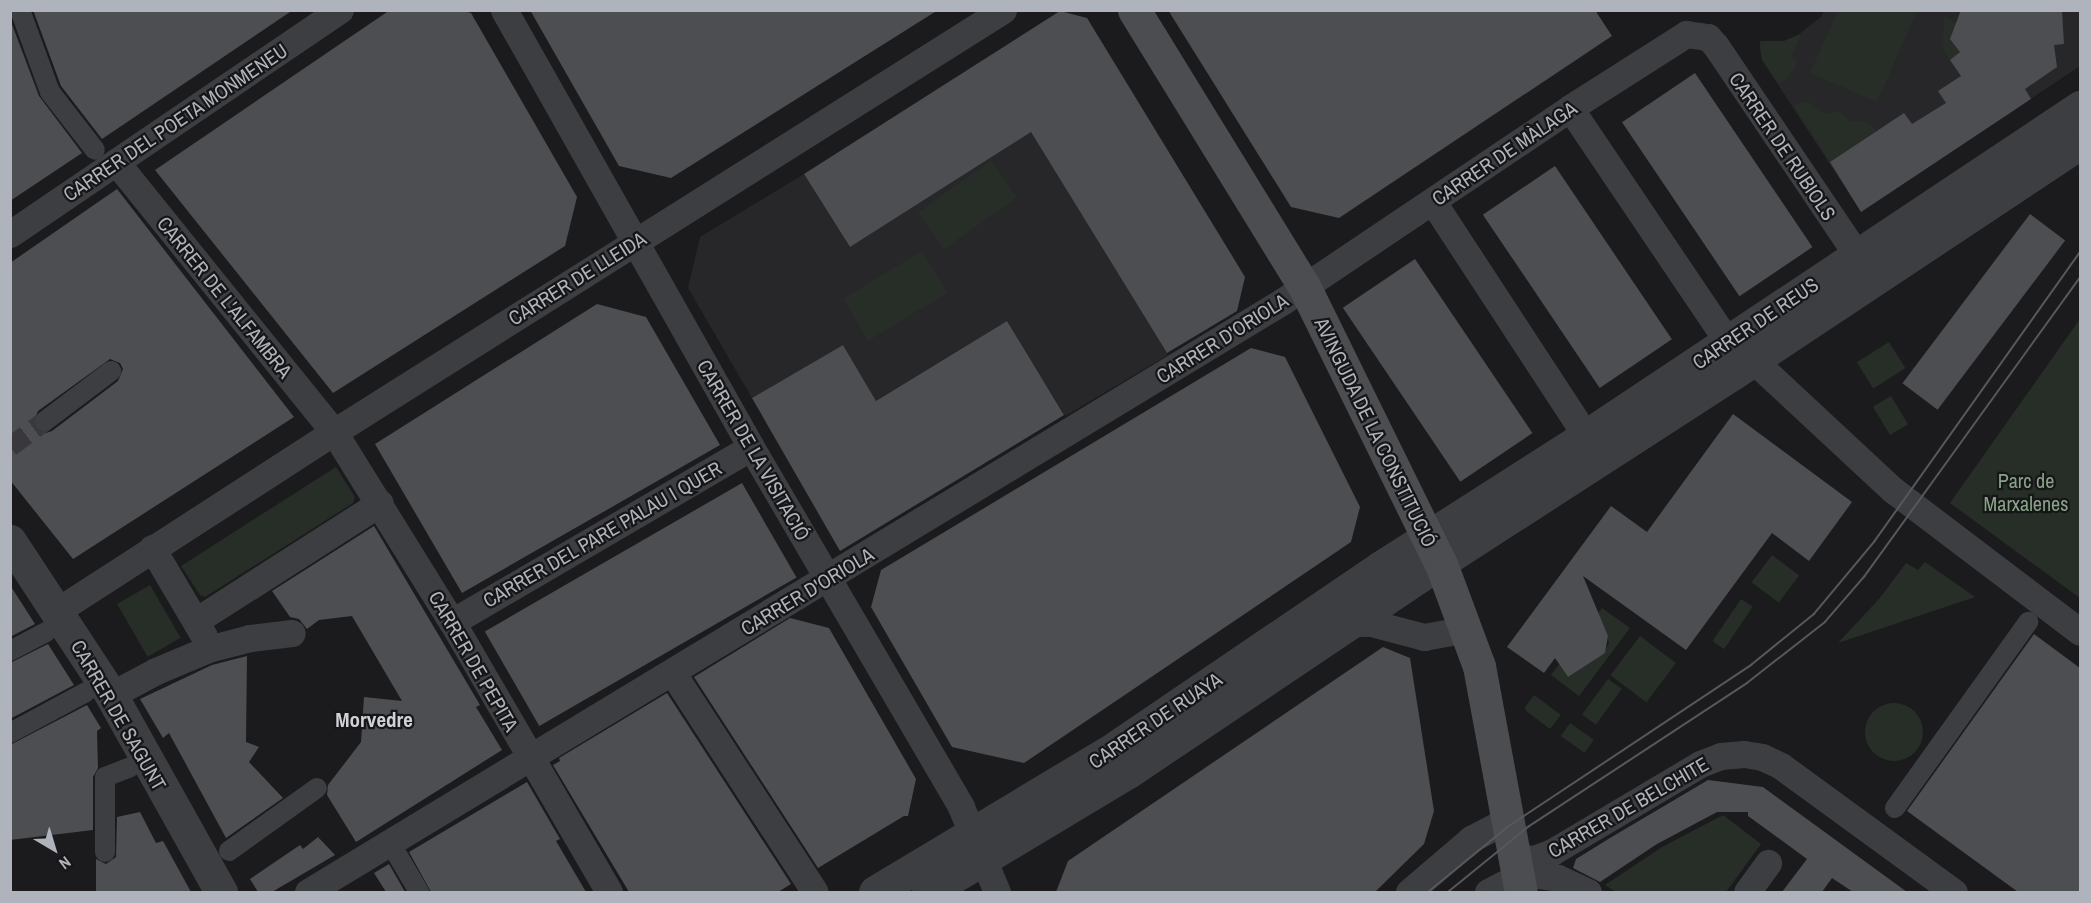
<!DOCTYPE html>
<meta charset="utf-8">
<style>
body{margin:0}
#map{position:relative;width:2091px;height:903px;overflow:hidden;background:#1b1b1d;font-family:"Archivo Narrow",sans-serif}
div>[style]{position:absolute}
.built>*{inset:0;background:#27272a}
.green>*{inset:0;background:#272e28;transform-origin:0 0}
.round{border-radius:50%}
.building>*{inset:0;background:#4d4e52;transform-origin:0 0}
.pedestrian-tunnel>*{height:20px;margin-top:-10px;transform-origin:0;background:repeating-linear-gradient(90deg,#39393d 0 20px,transparent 0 30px)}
.pedestrian>*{height:20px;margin:-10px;padding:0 10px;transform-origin:10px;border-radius:10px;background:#3c3e41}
.minor>*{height:27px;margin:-13.5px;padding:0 13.5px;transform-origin:13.5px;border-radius:13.5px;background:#3c3e41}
.tertiary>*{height:33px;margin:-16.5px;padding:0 16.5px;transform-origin:16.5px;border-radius:16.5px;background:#3c3e41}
.secondary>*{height:33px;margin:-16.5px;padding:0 16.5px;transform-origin:16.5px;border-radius:16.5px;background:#4b4d51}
.tram>*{height:1.5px;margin:-0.75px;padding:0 0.75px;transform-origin:0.75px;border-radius:0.75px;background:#56585c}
span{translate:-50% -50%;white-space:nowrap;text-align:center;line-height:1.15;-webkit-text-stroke:4.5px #161618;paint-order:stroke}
.street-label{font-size:20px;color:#afb3bb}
.park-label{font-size:20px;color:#89a388}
.neighbourhood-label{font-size:21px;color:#d0d2d7;font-weight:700}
.frame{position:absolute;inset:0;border:12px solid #afb3bb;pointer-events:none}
.north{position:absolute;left:24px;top:819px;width:60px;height:60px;-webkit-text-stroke:4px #161618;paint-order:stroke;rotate:142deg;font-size:16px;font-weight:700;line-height:24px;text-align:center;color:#afb3bb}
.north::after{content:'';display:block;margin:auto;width:21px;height:27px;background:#afb3bb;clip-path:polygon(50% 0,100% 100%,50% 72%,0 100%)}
</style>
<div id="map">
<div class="built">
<i style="clip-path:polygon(1824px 11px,2080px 11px,2080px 66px,1861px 212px,1762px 60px,1760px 49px,1760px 41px,1784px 41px,1798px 35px,1821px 17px)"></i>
<i style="clip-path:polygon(1030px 130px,1168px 355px,1065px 416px,1007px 321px,876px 401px,843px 345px,752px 398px,688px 288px,700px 237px,804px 174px,850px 247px,1003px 150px)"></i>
</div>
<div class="green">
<i style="clip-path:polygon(1838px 11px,1917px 11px,1877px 102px,1810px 73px)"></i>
<i style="clip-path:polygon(1944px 16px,1956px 23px,1960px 52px,1950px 60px,1943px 50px)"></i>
<i style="clip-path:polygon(1798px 35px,1800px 37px,1791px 58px,1798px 62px,1788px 78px,1779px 84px,1762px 60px,1760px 41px,1784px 41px)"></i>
<i style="clip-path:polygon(1802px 103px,1811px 103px,1822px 113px,1840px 112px,1851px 122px,1867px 121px,1876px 131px,1830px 162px,1794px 106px)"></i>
<i style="left:991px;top:161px;width:45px;height:89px;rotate:55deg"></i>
<i style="left:922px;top:251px;width:49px;height:92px;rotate:59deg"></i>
<i style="clip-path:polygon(2080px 319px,2080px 598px,1950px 503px)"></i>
<i style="left:1889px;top:342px;width:31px;height:38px;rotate:58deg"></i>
<i style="left:1891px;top:396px;width:33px;height:21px;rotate:59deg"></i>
<i style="clip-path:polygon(336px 467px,355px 497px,353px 503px,205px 597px,200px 595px,181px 566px)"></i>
<i style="left:1772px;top:555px;width:34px;height:34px;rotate:37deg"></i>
<i style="clip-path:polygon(1925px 562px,1975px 597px,1838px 643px,1879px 599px,1906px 563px,1918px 570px)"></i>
<i style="left:150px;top:585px;width:61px;height:38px;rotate:60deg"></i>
<i style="left:1741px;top:599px;width:14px;height:51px;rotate:34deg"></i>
<i style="clip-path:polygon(evenodd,1602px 608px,1630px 628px,1579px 696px,1551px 675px,1602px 608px,1605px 629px,1609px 643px,1604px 653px,1568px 677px,1559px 664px,1605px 629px)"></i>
<i style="left:1640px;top:636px;width:45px;height:49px;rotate:37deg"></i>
<i style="left:1608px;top:679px;width:17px;height:44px;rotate:36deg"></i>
<i style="clip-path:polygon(1534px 695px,1561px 715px,1550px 729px,1526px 711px,1525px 707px)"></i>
<i class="round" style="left:1865px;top:703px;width:58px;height:58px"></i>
<i style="left:1570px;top:723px;width:29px;height:16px;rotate:35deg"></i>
<i style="clip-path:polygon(1723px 815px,1761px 844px,1726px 892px,1616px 892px,1605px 885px,1662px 847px)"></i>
</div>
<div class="building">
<i style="clip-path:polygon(33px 10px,293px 10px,102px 139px,61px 86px)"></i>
<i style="clip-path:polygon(390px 10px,460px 10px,471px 13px,577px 197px,565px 246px,333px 393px,155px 170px)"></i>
<i style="clip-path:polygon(530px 10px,938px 10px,671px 178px,619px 166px)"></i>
<i style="clip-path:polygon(1168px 10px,1595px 10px,1612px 36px,1339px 218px,1291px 207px)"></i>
<i style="clip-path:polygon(1961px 10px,2062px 11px,2064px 44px,2054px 45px,2057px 67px,2025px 89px,2031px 99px,1861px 212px,1830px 162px,1904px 113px,1912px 124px,1946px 103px,1938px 91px,1961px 76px,1950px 60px,1960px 52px,1950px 39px)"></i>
<i style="clip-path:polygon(1060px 11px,1087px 18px,1245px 277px,1237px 311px,1167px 353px,1031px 132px,850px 247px,804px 174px)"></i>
<i style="clip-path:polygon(10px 19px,39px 96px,82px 153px,10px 201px)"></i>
<i style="left:1695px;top:73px;width:210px;height:88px;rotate:56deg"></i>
<i style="left:1555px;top:166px;width:209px;height:87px;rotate:56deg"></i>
<i style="clip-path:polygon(evenodd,117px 189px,294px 417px,73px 559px,10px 480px,10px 263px,117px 189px,110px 359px,120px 363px,123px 369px,118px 381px,52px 431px,46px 433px,36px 429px,33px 422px,38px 411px,110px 359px)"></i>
<i style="left:2030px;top:214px;width:44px;height:212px;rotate:37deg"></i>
<i style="left:1415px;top:259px;width:210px;height:87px;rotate:56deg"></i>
<i style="clip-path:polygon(597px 304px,646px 317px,720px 445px,462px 593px,375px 444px)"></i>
<i style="clip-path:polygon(1007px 321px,1064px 415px,840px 551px,752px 398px,843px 345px,876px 401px)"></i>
<i style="clip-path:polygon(1251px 348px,1285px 357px,1360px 507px,1351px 542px,1024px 763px,952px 747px,871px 607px,881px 570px)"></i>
<i style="clip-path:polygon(1733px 414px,1852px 502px,1809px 561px,1772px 533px,1686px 650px,1583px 576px,1608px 636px,1605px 653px,1568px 677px,1555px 658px,1544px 673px,1507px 647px,1611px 506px,1647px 532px)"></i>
<i style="left:742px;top:483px;width:109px;height:297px;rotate:60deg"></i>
<i style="clip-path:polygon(374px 526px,480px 705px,476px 707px,502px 750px,356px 842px,327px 795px,328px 785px,361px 742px,364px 697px,402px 701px,352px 616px,319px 620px,307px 629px,299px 619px,290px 617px,272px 591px)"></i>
<i style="clip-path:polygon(10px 585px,35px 624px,10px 637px)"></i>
<i style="clip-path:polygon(790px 618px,829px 628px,916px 779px,908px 816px,904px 816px,818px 868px,694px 677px)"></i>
<i style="clip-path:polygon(2034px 634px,2080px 668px,2080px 892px,2018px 892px,1907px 811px)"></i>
<i style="clip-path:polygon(48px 644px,74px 685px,10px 719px,10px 663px)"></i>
<i style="clip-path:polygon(1383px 647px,1410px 658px,1434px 811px,1424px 844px,1375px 892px,1056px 892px,1068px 861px)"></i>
<i style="clip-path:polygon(247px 656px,246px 742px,259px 747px,249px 762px,283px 798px,226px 838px,169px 733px,163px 738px,140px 699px,212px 665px)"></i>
<i style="clip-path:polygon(667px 693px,791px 884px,778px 892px,629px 892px,553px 765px,560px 761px,559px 758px)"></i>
<i style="clip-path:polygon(87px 705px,101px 728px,97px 731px,98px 768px,93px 777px,93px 830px,10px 840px,10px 745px)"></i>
<i style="clip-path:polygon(1708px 780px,1763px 787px,1907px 892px,1853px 892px,1832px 878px,1822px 892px,1782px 892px,1807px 859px,1748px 816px,1748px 812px,1717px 812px,1657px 844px,1600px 882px,1573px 868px,1576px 859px,1610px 838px)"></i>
<i style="clip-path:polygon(527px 782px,560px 839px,556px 841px,586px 892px,431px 892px,409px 852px)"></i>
<i style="clip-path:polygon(140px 812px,156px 843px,163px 841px,191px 892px,96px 892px,96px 859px,106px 864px,116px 857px,117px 817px)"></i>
<i style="clip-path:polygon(318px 837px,335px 855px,272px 892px,258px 892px,250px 879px,300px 845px,303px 849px)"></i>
<i style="clip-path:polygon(389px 864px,405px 892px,386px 892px,374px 873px)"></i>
</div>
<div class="pedestrian-tunnel">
<i style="left:10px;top:447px;width:44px;rotate:-36.6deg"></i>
</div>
<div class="pedestrian">
<i style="left:20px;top:10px;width:87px;rotate:69.9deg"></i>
<i style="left:50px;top:92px;width:73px;rotate:52.2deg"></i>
<i style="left:45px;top:421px;width:83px;rotate:-37.1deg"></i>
<i style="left:10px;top:651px;width:41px;rotate:-27.8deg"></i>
<i style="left:10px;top:733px;width:86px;rotate:-28.3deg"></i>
<i style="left:1895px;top:808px;width:229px;rotate:-54.4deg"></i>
<i style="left:229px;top:851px;width:108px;rotate:-35.6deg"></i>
<i style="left:105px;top:852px;width:75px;rotate:-90deg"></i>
<i style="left:105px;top:777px;width:26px;rotate:-21deg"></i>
<i style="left:398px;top:856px;width:42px;rotate:59.7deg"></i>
</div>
<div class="minor">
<i style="left:504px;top:10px;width:502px;rotate:60.52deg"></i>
<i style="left:751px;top:447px;width:417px;rotate:59.7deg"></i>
<i style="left:961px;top:807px;width:92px;rotate:67deg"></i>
<i style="left:1570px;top:108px;width:282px;rotate:56deg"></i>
<i style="left:116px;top:162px;width:347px;rotate:51.1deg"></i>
<i style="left:334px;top:432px;width:224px;rotate:58.2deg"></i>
<i style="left:452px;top:622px;width:312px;rotate:59.8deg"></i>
<i style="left:1433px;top:202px;width:280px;rotate:56.8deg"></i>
<i style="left:10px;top:234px;width:399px;rotate:-34.2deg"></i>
<i style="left:1753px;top:360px;width:191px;rotate:42.9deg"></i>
<i style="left:1893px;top:490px;width:235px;rotate:37.2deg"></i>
<i style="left:152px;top:548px;width:102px;rotate:59.4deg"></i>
<i style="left:57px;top:611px;width:330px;rotate:-32.9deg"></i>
<i style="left:334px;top:432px;width:791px;rotate:-32.24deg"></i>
<i style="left:197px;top:620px;width:217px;rotate:-32.6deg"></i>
<i style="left:452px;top:622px;width:346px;rotate:-30.3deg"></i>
<i style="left:1350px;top:623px;width:21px"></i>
<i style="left:1371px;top:623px;width:55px;rotate:14.8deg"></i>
<i style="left:1424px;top:637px;width:44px;rotate:-10.5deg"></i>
<i style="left:672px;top:672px;width:262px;rotate:57deg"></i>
<i style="left:111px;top:695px;width:51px;rotate:-28.1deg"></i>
<i style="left:156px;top:671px;width:56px;rotate:-22.9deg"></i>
<i style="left:208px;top:649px;width:43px;rotate:-14.7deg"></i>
<i style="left:250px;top:638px;width:42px;rotate:-6.8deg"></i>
<i style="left:1513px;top:851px;width:13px;rotate:32deg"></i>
<i style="left:1524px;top:858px;width:10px;rotate:6deg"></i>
<i style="left:1534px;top:859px;width:19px;rotate:-21deg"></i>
<i style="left:1552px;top:852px;width:172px;rotate:-30.7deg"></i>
<i style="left:1700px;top:764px;width:22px;rotate:-21deg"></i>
<i style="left:1721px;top:756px;width:23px;rotate:-5deg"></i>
<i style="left:1744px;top:754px;width:18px;rotate:9deg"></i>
<i style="left:1762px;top:757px;width:21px;rotate:25deg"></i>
<i style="left:1781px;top:766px;width:214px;rotate:36.1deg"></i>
<i style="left:308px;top:892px;width:1140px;rotate:-31.22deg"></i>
<i style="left:1283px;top:301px;width:346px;rotate:-33.9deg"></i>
<i style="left:1570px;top:108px;width:138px;rotate:-32.5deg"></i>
<i style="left:1686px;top:34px;width:22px;rotate:8deg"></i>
<i style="left:1708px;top:37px;width:12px;rotate:48deg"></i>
<i style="left:1716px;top:46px;width:252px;rotate:56deg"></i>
<i style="left:1409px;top:892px;width:82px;rotate:-40.5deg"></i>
<i style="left:1471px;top:839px;width:41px;rotate:-27.8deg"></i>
<i style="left:1488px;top:892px;width:18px;rotate:-27deg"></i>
<i style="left:1504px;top:884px;width:29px;rotate:-20deg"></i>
<i style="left:1531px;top:874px;width:27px;rotate:8deg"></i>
<i style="left:1558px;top:878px;width:33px;rotate:25deg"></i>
<i style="left:1747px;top:892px;width:36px;rotate:-54deg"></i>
</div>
<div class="tertiary">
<i style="left:10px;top:541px;width:184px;rotate:56.7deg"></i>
<i style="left:111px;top:695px;width:226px;rotate:60.8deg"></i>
<i style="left:875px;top:892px;width:281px;rotate:-31deg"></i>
<i style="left:1116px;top:747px;width:320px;rotate:-34.2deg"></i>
<i style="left:1381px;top:567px;width:243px;rotate:-32.6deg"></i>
<i style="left:1586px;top:436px;width:594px;rotate:-33.66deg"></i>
<i style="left:928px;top:892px;width:233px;rotate:-31deg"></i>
<i style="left:1128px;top:772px;width:349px;rotate:-33.9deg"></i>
<i style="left:1418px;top:577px;width:374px;rotate:-32.9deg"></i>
<i style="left:1732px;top:374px;width:418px;rotate:-33.6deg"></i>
</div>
<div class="secondary">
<i style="left:1134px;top:10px;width:324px;rotate:58.4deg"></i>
<i style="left:1304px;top:286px;width:310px;rotate:63.8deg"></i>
<i style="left:1441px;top:564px;width:109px;rotate:69.6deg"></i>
<i style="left:1479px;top:666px;width:230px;rotate:79.5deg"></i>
</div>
<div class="tram">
<i style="left:1428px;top:892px;width:104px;rotate:-39.2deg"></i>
<i style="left:1509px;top:826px;width:291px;rotate:-33.6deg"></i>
<i style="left:1751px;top:665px;width:81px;rotate:-39deg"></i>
<i style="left:1814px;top:614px;width:94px;rotate:-50.2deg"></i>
<i style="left:1874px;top:542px;width:356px;rotate:-54.6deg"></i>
<i style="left:1448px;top:892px;width:103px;rotate:-39.1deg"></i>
<i style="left:1528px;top:827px;width:262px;rotate:-33.3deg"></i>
<i style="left:1747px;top:683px;width:99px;rotate:-38deg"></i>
<i style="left:1825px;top:622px;width:60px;rotate:-49.1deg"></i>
<i style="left:1864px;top:577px;width:370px;rotate:-54.2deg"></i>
</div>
<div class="street-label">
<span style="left:175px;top:122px;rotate:-34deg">CARRER DEL POETA MONMENEU</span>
<span style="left:1783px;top:146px;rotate:56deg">CARRER DE RUBIOLS</span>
<span style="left:1504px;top:153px;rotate:-34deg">CARRER DE MÀLAGA</span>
<span style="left:577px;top:278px;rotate:-32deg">CARRER DE LLEIDA</span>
<span style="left:225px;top:297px;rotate:51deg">CARRER DE L'ALFAMBRA</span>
<span style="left:1755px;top:323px;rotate:-34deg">CARRER DE REUS</span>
<span style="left:1222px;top:338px;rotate:-32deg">CARRER D'ORIOLA</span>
<span style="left:1376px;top:432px;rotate:64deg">AVINGUDA DE LA CONSTITUCIÓ</span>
<span style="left:754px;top:450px;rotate:60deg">CARRER DE LA VISITACIÓ</span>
<span style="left:602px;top:534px;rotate:-30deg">CARRER DEL PARE PALAU I QUER</span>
<span style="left:807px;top:591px;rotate:-31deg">CARRER D'ORIOLA</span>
<span style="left:474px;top:661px;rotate:60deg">CARRER DE PEPITA</span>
<span style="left:119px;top:715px;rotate:60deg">CARRER DE SAGUNT</span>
<span style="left:1155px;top:720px;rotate:-34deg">CARRER DE RUAYA</span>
<span style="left:1628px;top:807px;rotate:-30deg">CARRER DE BELCHITE</span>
</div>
<div class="park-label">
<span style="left:2026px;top:492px">Parc de<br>Marxalenes</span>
</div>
<div class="neighbourhood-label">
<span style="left:374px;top:720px">Morvedre</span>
</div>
<div class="frame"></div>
<div class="north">N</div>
</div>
